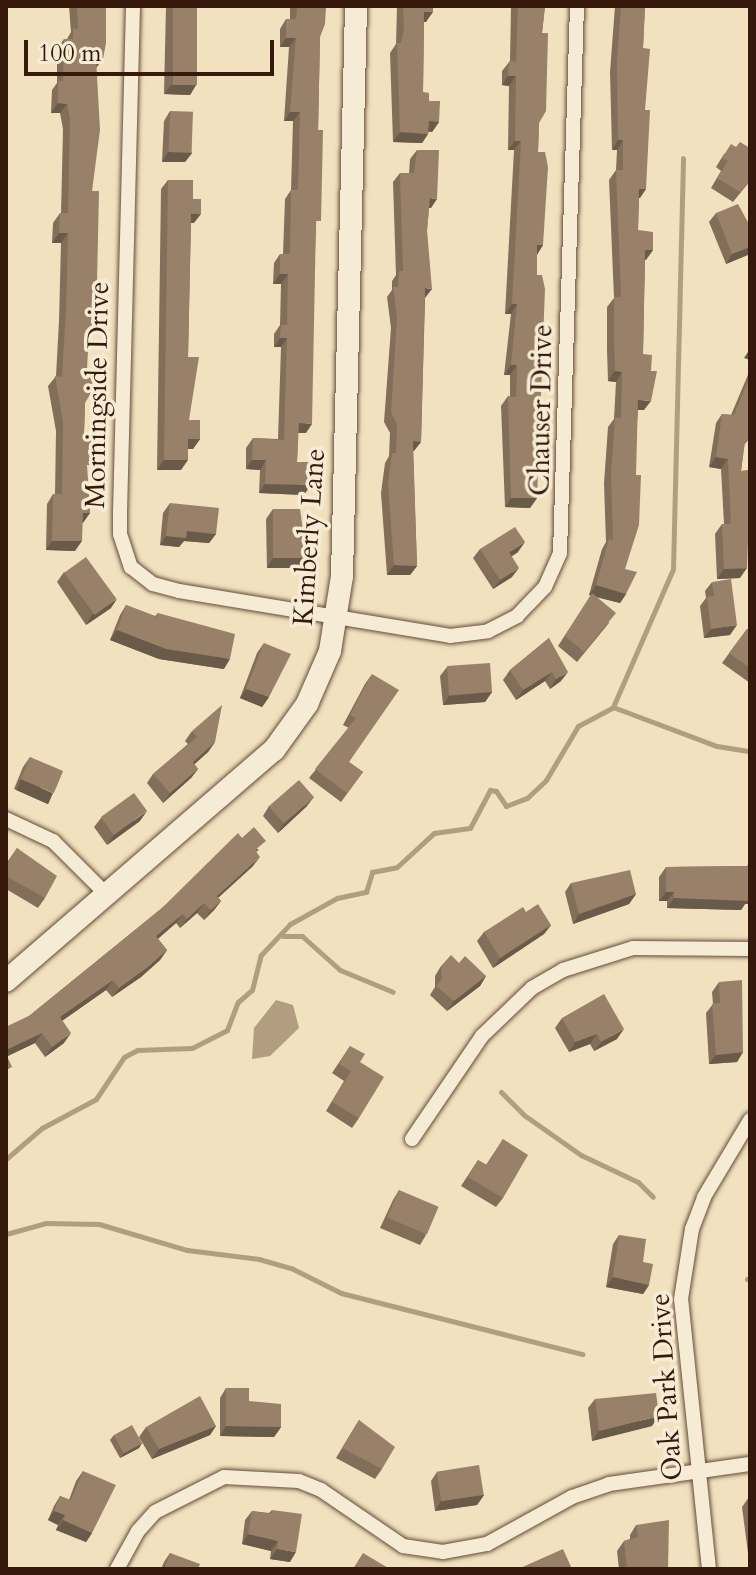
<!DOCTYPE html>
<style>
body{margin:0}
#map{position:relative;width:756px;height:1575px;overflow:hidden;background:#f1e1be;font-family:Cardo,serif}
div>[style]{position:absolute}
.water>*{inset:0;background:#b29d81}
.stream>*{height:5px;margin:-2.5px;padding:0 2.5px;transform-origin:2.5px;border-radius:2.5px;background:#b29d81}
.roads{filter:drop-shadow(0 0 2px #664b38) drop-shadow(0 0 2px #664b38)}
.street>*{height:14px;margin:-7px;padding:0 7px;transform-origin:7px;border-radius:7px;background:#f6ecd5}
.secondary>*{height:22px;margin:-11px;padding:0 11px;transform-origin:11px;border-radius:11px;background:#f6ecd5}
.wall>*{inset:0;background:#836f59}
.shaded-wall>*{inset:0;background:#6a5a49;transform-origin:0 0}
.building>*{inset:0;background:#988168;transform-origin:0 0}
span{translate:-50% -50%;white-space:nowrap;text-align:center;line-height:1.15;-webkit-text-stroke:7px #f6ecd5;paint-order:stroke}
.street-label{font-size:28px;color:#37190b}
.frame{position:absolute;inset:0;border:8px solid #37190b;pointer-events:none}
.scale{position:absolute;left:24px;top:40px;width:250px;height:36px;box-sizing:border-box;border:4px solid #37190b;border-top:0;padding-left:10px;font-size:24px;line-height:28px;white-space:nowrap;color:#37190b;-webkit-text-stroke:6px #f6ecd5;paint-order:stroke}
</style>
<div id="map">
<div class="water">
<i style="clip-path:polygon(276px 1000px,293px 1005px,299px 1028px,270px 1056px,252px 1059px,254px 1028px)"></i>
</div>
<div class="stream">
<i style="left:613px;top:707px;width:111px;rotate:20.6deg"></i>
<i style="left:717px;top:746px;width:33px;rotate:9deg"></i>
<i style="left:283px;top:936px;width:19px"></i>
<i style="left:302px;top:936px;width:51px;rotate:41.8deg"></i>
<i style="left:340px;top:970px;width:57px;rotate:22.5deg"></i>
<i style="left:501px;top:1092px;width:33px;rotate:45deg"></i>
<i style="left:524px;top:1115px;width:70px;rotate:35.1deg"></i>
<i style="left:581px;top:1155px;width:63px;rotate:25.3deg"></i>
<i style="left:638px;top:1182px;width:21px;rotate:45deg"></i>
<i style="left:6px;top:1159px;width:48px;rotate:-40.7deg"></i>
<i style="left:42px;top:1128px;width:61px;rotate:-28.2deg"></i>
<i style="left:96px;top:1099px;width:50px;rotate:-56.3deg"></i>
<i style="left:124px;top:1057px;width:15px;rotate:-28deg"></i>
<i style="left:137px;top:1050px;width:55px;rotate:-2.1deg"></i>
<i style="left:192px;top:1048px;width:39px;rotate:-27deg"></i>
<i style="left:227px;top:1030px;width:30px;rotate:-69deg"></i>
<i style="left:238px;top:1002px;width:18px;rotate:-41deg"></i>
<i style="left:252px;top:990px;width:36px;rotate:-76deg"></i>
<i style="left:261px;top:955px;width:42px;rotate:-46.9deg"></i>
<i style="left:290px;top:924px;width:54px;rotate:-29deg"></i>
<i style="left:337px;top:898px;width:30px;rotate:-12deg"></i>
<i style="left:366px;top:892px;width:21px;rotate:-73deg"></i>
<i style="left:372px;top:872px;width:25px;rotate:-11deg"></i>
<i style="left:397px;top:867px;width:50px;rotate:-42.6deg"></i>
<i style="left:434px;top:833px;width:36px;rotate:-8deg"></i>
<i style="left:470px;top:828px;width:43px;rotate:-62.2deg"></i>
<i style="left:490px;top:790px;width:6px;rotate:9deg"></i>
<i style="left:496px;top:791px;width:18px;rotate:56deg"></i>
<i style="left:506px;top:806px;width:22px;rotate:-21deg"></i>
<i style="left:527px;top:798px;width:26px;rotate:-43deg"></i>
<i style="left:546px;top:780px;width:63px;rotate:-59.3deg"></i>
<i style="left:578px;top:726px;width:40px;rotate:-28deg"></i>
<i style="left:613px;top:707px;width:150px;rotate:-66.5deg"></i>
<i style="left:673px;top:569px;width:411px;rotate:-88.6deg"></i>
<i style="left:6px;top:1234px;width:41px;rotate:-15.4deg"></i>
<i style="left:46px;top:1223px;width:53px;rotate:1.1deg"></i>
<i style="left:99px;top:1224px;width:92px;rotate:16.5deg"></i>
<i style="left:187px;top:1250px;width:73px;rotate:7.1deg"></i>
<i style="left:259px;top:1259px;width:33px;rotate:16deg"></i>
<i style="left:291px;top:1268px;width:56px;rotate:26.6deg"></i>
<i style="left:341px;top:1293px;width:249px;rotate:14.2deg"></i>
<i style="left:747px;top:1279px;width:3px;rotate:18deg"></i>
</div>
<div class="roads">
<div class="street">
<i style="left:133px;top:6px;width:505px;rotate:91.47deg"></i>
<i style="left:120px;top:511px;width:23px;rotate:90deg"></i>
<i style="left:120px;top:534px;width:35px;rotate:72deg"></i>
<i style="left:131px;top:567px;width:28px;rotate:38deg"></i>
<i style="left:153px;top:584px;width:27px;rotate:15deg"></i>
<i style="left:179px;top:591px;width:275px;rotate:9.4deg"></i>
<i style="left:450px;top:636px;width:38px;rotate:-7deg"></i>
<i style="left:488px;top:631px;width:33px;rotate:-27deg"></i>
<i style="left:517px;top:616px;width:40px;rotate:-46deg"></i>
<i style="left:545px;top:587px;width:37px;rotate:-66deg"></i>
<i style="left:560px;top:553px;width:547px;rotate:-88.22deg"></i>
<i style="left:6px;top:819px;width:52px;rotate:25.1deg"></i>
<i style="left:53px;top:841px;width:78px;rotate:45deg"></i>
<i style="left:412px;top:1139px;width:125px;rotate:-55.8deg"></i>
<i style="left:482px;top:1036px;width:69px;rotate:-43.8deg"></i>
<i style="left:532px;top:988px;width:36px;rotate:-30deg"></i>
<i style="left:563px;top:970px;width:73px;rotate:-17.4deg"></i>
<i style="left:633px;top:948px;width:117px;rotate:0.5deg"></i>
<i style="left:117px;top:1569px;width:43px;rotate:-61.1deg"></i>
<i style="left:138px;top:1531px;width:25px;rotate:-48deg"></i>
<i style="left:155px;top:1512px;width:77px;rotate:-26.9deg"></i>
<i style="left:224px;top:1477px;width:75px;rotate:3.1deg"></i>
<i style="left:299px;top:1481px;width:24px;rotate:22deg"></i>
<i style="left:321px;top:1490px;width:99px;rotate:34.3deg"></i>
<i style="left:403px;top:1546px;width:40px;rotate:8.5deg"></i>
<i style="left:443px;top:1552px;width:45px;rotate:-10.3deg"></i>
<i style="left:487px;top:1544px;width:97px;rotate:-28.9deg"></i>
<i style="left:572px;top:1497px;width:39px;rotate:-19deg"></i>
<i style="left:609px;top:1484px;width:142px;rotate:-8.1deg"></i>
<i style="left:709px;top:1569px;width:271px;rotate:-95.9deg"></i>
<i style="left:681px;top:1299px;width:71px;rotate:-81.1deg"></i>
<i style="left:692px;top:1229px;width:34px;rotate:-69deg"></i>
<i style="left:704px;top:1197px;width:90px;rotate:-59.1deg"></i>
</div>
<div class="secondary">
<i style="left:6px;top:981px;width:354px;rotate:-40.8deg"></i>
<i style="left:274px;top:750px;width:57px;rotate:-54.3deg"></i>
<i style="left:307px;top:704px;width:58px;rotate:-66.5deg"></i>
<i style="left:330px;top:651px;width:76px;rotate:-80.9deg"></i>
<i style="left:342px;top:576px;width:570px;rotate:-88.59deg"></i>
</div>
</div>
<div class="wall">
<i style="clip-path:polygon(69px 6px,106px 6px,96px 68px,92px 191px,93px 289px,88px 343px,85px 403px,84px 433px,90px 513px,82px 523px,75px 551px,46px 550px,47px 504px,53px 494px,55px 494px,56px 431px,48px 386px,56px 376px,59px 321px,61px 243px,52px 243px,53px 223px,60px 213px,61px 213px,63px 129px,60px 113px,51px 113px,52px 90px,57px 83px,57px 49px,64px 39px,67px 39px,71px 32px)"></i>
<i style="clip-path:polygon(166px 6px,197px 6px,196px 85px,190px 95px,164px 94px)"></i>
<i style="clip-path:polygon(290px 6px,326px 6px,320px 37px,316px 229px,306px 433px,298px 433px,297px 462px,304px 495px,259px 493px,260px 470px,246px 469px,246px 448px,253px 438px,278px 439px,281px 347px,274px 347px,274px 334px,280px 325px,281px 284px,273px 284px,274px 263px,280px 254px,283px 254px,285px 199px,291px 190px,293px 121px,284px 121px,289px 47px,280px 47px,280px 29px,286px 19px,290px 19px)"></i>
<i style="clip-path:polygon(397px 6px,433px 6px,426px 22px,424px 22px,423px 92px,429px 101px,439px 122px,432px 132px,429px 131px,428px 134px,422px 143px,393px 142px,390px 53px,396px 44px)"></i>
<i style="clip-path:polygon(511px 6px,545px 6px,542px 33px,538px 152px,543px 245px,537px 254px,537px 498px,530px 508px,505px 507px,501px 406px,508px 396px,510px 396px,510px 375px,504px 375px,511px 314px,505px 314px,514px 150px,508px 150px,509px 86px,502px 85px,502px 71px,510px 61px)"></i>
<i style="clip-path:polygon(615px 6px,645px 6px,643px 48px,646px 189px,639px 198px,638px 230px,653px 250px,645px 260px,643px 354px,644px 410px,638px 410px,625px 569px,626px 594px,620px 603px,596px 597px,609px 623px,577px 662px,558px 646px,591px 595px,589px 595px,602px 549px,606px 542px,604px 483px,608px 427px,614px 419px,616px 382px,608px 381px,607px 350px,607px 307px,614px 298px,609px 180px,616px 170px,617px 150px,612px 150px,610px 72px)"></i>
<i style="clip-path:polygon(170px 111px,192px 153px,185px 162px,162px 162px,164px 121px)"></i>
<i style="clip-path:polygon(736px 147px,750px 148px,750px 181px,733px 202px,711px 188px,721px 171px,716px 167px,724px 154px)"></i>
<i style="clip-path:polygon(417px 150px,431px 208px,429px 208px,427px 230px,421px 442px,413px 451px,417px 566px,410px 575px,387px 575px,381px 493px,385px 463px,389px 456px,390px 433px,384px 422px,391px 328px,387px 297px,392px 290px,392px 281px,396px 275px,393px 182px,400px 173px,409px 173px,410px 159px)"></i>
<i style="clip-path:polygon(168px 180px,193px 199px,194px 223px,191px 223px,188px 357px,189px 420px,200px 439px,193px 449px,188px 449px,181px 470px,157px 470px,161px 189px)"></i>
<i style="clip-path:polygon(716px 213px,750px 226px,750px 254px,726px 264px,709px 222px)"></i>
<i style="clip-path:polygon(750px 370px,750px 438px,744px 445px,741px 471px,750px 470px,750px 521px,740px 578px,717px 579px,715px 534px,722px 524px,724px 524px,721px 469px,709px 467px,716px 423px,722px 414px,731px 415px)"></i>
<i style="clip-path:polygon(170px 503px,216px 534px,209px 543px,184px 541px,179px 547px,160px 545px,163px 513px)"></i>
<i style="clip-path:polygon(273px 509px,300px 568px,267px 568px,266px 519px)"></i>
<i style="clip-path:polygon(480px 549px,518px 552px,512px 556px,512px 577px,493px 589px,473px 558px)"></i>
<i style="clip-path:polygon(64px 572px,111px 608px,86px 625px,57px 582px)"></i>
<i style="clip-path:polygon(712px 582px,730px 635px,704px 638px,700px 606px,706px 598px,705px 591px)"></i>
<i style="clip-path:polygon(126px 605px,155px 616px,158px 613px,224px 669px,159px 659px,110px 640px,120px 615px)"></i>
<i style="clip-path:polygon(747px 629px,750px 632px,750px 683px,722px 663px)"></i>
<i style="clip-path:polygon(549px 638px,561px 681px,550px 689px,545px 681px,516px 700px,503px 680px,510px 670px)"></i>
<i style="clip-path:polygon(264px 643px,269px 697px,262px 707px,240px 698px,257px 653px)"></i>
<i style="clip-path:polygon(447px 667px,492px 692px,485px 702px,443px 705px,440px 676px)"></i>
<i style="clip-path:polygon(372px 674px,349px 762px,363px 772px,341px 802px,309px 778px,349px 728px,343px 725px,365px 684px)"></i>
<i style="clip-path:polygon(192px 731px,215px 742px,208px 752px,194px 764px,198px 769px,191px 778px,163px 803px,147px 783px,153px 774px,188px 744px,185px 741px)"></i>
<i style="clip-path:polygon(30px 757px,46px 803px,14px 789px,23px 767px)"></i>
<i style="clip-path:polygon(269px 806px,307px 806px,278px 833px,263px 816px)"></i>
<i style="clip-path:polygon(101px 818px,140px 821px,107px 845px,94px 827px)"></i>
<i style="clip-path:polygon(242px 838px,259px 850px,256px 852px,253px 866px,218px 898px,221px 901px,214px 910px,204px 920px,197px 913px,180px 928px,176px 923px,158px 939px,167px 950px,160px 960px,141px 977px,112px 997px,106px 990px,62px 1021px,64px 1043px,45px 1057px,35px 1043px,7px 1056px,6px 1027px,29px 1016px,162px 908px)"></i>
<i style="clip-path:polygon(17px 848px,45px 898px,38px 908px,6px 889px,6px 864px)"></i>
<i style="clip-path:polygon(750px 862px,750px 904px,745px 904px,741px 910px,667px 908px,667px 901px,659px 901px,659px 877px,666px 867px,747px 866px)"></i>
<i style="clip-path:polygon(571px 883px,636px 894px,629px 904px,573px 924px,565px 892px)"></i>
<i style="clip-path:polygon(526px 912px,551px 925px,544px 934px,493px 968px,477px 941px,484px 932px)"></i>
<i style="clip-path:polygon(459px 963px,486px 976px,480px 986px,447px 1011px,430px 995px,435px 987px,435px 976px,441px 966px)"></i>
<i style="clip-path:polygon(719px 982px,743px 1052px,737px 1062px,709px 1064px,706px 1013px,713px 1004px,712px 992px)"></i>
<i style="clip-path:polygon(562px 1018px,617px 1039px,594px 1051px,590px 1044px,569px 1052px,555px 1028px)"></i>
<i style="clip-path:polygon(350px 1046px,360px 1062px,359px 1118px,352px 1128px,326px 1111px,344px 1081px,332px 1073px)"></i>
<i style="clip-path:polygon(503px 1139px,503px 1198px,496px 1207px,461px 1186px,478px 1160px,486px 1165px)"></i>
<i style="clip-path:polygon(399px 1190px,426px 1235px,420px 1245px,380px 1228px,393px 1200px)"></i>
<i style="clip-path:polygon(619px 1235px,643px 1262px,649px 1285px,643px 1294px,606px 1287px,613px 1244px)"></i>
<i style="clip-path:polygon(226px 1388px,281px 1427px,274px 1437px,220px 1436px,220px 1398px)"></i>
<i style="clip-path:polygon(595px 1399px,652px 1426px,592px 1441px,588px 1408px)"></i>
<i style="clip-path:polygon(359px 1420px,382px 1469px,375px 1479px,336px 1458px)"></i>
<i style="clip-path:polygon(216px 1426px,210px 1435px,152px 1459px,139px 1437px,146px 1427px)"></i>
<i style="clip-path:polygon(114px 1435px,142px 1443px,139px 1448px,120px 1458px,110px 1440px)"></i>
<i style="clip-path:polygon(83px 1471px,92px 1533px,86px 1542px,56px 1530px,58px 1525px,48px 1520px,54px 1506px,60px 1496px,69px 1500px,76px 1481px)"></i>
<i style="clip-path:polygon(437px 1472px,484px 1495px,477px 1505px,435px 1511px,431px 1481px)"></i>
<i style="clip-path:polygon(749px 1497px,750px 1497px,750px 1553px,748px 1553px,742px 1507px)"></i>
<i style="clip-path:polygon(272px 1510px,290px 1562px,270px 1559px,271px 1551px,242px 1544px,245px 1520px,252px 1511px,269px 1513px)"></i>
<i style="clip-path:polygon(636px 1525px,668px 1569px,619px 1569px,617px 1551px,624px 1541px,630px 1539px,630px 1535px)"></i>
<i style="clip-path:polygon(170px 1553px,198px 1569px,161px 1569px,164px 1562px)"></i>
</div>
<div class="shaded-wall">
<i style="clip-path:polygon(424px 12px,433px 12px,426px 22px,418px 22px)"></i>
<i style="clip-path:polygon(286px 38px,296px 38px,289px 47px,280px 47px)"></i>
<i style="clip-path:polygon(96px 58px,103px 59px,96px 68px)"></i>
<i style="clip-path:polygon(508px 76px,516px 76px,509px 86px,502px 85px)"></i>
<i style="clip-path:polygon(171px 85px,196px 85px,190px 95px,164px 94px)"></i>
<i style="clip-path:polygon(58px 103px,67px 104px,60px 113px,51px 113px)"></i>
<i style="clip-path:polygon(290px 112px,300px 112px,293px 121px,284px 121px)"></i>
<i style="clip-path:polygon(429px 121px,439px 122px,432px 132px,422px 131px)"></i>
<i style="clip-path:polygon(400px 132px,428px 134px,422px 143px,393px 142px)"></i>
<i style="clip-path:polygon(618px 140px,623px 140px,617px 150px,612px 150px)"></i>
<i style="clip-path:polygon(515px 141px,521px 141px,514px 150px,508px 150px)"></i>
<i style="clip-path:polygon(168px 152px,192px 153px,185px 162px,162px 162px)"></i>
<i style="clip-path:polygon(639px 189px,646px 189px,640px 198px,632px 198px)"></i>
<i style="clip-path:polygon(430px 198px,437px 199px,431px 208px,423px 208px)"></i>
<i style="clip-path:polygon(191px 214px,201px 214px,194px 223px,184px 223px)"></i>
<i style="clip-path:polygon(59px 233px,68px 233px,61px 243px,52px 243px)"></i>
<i style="clip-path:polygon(537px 245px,543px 245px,537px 255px)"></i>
<i style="clip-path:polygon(750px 247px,750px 254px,726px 264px,732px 254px)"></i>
<i style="clip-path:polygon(645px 250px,653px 250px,646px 260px,638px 259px)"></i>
<i style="clip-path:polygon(280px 274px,288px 274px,281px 284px,273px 284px)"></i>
<i style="clip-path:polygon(425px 288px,432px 289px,425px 298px)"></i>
<i style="clip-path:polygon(512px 304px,517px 304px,511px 314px,505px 314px)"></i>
<i style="clip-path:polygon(280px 338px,287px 338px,281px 347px,274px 347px)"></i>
<i style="clip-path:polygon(750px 349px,750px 360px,744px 358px)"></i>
<i style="clip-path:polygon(511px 365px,517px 365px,510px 375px,504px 375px)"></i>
<i style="clip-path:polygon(615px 371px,622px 372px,616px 382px,608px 381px)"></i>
<i style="clip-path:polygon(638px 400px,651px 401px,644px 410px,631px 410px)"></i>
<i style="clip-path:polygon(299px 423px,312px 424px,306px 433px,292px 433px)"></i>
<i style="clip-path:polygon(188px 439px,200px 439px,193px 449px,181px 449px)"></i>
<i style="clip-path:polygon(413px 441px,421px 442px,414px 451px,406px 451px)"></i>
<i style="clip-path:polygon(716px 457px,728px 459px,721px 469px,709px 467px)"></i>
<i style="clip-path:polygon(164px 460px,188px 460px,181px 470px,157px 470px)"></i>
<i style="clip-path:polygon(252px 460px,266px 460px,260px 470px,246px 469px)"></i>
<i style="clip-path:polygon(265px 484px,311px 485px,304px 495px,259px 493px)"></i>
<i style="clip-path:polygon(511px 498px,537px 498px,530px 508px,505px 507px)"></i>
<i style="clip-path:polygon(83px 513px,90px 513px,83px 523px,76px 523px)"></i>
<i style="clip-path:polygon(187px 531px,216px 534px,209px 543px,184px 541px,179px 547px,160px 545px,166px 536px)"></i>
<i style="clip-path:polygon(52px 541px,82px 541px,75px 551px,46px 550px)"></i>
<i style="clip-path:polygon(525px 542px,518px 552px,503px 562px,509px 552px)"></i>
<i style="clip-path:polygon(273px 558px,307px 558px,300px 568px,267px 568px)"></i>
<i style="clip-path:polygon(394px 565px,417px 566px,410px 575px,387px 575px)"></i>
<i style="clip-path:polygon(519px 568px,512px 577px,493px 589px,500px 580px)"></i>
<i style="clip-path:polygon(747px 568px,740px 578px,717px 579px,724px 569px)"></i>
<i style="clip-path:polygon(596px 585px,626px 594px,620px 603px,589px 595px)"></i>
<i style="clip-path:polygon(117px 599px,111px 608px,86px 625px,92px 615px)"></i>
<i style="clip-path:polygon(737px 625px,730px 635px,704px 638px,711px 629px)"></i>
<i style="clip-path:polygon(117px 630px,230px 659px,224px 669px,159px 659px,110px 640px)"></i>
<i style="clip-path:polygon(552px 672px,545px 681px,516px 700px,523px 690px)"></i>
<i style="clip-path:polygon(568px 672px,561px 681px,550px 689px,556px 679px)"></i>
<i style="clip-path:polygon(246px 689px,269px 697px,262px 707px,240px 698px)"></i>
<i style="clip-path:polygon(492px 692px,485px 702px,443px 705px,449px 696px)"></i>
<i style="clip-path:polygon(215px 742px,208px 752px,186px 772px,193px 762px)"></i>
<i style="clip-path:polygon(198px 769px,191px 778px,163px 803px,170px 793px)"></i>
<i style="left:21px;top:779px;width:35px;height:12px;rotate:24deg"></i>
<i style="clip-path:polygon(314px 797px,307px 806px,278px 833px,284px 823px)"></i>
<i style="clip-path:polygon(147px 811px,140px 821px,107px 845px,114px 835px)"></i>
<i style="clip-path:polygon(260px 857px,253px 866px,210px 905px,217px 896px)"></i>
<i style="clip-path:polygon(666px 892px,674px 892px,667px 901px,659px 901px)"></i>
<i style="clip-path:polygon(636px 894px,629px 904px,573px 924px,579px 914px)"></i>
<i style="clip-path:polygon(748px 895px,750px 895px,750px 904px,745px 904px,741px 910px,667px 908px,674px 898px)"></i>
<i style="clip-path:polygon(221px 901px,214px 910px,204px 920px,211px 910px)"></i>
<i style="clip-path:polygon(204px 903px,197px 913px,180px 928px,187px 919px)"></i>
<i style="clip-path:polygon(183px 914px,176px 923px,149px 946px,156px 936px)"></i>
<i style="clip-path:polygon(551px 925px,544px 934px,493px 968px,500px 958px)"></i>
<i style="clip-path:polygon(167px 950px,160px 960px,141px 977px,112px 997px,119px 988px)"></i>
<i style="clip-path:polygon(486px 976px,480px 986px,447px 1011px,454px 1001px)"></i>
<i style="clip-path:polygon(113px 980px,106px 990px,53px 1027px,60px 1017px)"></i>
<i style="clip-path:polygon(624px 1029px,617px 1039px,594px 1051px,601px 1042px)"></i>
<i style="clip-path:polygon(42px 1033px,35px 1043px,6px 1057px,6px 1050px)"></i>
<i style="clip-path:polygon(71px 1033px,64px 1043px,45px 1057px,52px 1047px)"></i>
<i style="clip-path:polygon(597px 1034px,590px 1044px,569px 1052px,575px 1042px)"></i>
<i style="clip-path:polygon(743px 1052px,737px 1062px,709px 1064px,716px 1055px)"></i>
<i style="clip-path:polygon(613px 1277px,649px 1285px,643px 1294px,606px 1287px)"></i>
<i style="clip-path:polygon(659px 1416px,652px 1426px,592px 1441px,599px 1431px)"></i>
<i style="clip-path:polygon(216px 1426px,210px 1435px,152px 1459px,159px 1449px)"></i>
<i style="clip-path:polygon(226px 1426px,281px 1427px,274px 1437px,220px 1436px)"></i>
<i style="clip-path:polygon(142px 1443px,139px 1448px,120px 1458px,124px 1453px)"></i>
<i style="clip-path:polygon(484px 1495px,477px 1505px,435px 1511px,441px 1501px)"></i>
<i style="clip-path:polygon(54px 1511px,65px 1515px,58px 1525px,48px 1520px)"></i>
<i style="clip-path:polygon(63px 1520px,92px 1533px,86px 1542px,56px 1530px)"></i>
<i style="clip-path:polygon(248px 1534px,278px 1541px,271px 1551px,242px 1544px)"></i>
<i style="clip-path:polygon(277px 1549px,296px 1552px,290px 1562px,270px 1559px)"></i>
</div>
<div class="building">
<i style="clip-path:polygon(77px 6px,106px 6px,106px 43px,103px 59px,96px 58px,100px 130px,92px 191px,99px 191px,97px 283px,92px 282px,94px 331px,88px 343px,87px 371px,93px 371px,92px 391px,85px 403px,84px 433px,92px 433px,92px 465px,87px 465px,90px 513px,83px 513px,82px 541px,52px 541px,53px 494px,62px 494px,63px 422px,55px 376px,62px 377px,66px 311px,68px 233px,59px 233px,60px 213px,68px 213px,70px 119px,67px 104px,58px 103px,58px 81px,63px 81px,64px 39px,73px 39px,73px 28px,78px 29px)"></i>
<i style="left:173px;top:6px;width:24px;height:79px"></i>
<i style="clip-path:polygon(297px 6px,326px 6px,325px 24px,320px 37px,318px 130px,323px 130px,321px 221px,316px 221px,312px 424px,299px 423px,297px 462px,312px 462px,311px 485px,265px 484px,266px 460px,252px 460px,253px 438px,284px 440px,287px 338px,280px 338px,281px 325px,287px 325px,288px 274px,280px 274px,280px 254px,290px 254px,291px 190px,298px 190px,300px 112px,290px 112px,296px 38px,286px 38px,286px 19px,296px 19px)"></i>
<i style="clip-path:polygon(403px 6px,433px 6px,433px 12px,424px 12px,423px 92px,429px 93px,429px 101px,440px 101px,439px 122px,429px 121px,428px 134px,400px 132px,397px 43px,401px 43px,404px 28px)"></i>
<i style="clip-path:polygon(518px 6px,545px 6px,542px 33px,548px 33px,546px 111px,539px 123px,538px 152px,545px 152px,548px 167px,543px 245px,537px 245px,537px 275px,542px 275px,545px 289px,537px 498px,511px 498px,508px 396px,516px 397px,517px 365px,511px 365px,517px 304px,512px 304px,521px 141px,515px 141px,516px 76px,508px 76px,509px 61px,516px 62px)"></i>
<i style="clip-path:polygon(621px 6px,645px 6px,643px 48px,650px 49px,645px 110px,650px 110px,646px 189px,639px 189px,638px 230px,653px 232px,653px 250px,645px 250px,643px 354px,652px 355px,651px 371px,657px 371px,651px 401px,638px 400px,636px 475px,641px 475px,639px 525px,625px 569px,637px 572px,626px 594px,596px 585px,609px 539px,613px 540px,611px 474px,615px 418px,621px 418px,622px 372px,615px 371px,614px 340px,614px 297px,621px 297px,616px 170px,623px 170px,623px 140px,618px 140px,617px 62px)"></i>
<i style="left:170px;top:111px;width:23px;height:41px;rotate:2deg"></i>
<i style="clip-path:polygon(740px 142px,750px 148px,750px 180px,740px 192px,717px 178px,728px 161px,722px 158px,731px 144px,736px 147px)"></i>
<i style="clip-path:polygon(417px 150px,439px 150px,437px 199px,430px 198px,427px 230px,432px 289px,425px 288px,421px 442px,413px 441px,417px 566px,394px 565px,388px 484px,392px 453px,396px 453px,397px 424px,391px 412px,397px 318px,393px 287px,398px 287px,399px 271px,403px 271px,400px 173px,414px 173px)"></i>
<i style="clip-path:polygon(168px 180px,193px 180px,193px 199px,201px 199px,201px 214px,191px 214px,188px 357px,199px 357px,189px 420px,200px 420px,200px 439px,188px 439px,188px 460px,164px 460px)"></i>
<i style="clip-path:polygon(738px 204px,750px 226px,750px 247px,732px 254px,716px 213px)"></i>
<i style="clip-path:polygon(750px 376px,750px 437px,745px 442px,741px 471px,750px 470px,750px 515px,749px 515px,747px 568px,724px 569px,722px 524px,731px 524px,728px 459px,716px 457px,722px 414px,734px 415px)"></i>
<i style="clip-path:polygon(170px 503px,219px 508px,216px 534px,187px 531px,186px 538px,166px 536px)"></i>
<i style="clip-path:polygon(273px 509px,300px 509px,307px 558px,273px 558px)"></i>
<i style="clip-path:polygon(515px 527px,525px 542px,509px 552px,519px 568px,500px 580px,480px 549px)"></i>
<i style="left:86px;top:557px;width:52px;height:27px;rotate:54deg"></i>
<i style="clip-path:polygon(731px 579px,737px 625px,711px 629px,707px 597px,714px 596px,712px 582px)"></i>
<i style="clip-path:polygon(592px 593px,616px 613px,584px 652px,565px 636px)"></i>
<i style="clip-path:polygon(126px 605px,157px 617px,158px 613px,235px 634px,230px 659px,166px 649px,117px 630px)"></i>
<i style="clip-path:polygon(747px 629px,750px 632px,750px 668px,729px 653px)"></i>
<i style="clip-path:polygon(549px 638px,568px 672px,556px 679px,552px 672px,523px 690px,510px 670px)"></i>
<i style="clip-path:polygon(264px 643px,291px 654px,269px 697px,246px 689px)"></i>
<i style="left:490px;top:663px;width:29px;height:43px;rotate:86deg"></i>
<i style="clip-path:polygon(372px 674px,399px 690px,349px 762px,363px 772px,347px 793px,315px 769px,356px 718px,350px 715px)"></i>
<i style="clip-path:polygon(222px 705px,215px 742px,193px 762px,198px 769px,170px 793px,153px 774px,197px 737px,192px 731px)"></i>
<i style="left:30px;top:757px;width:36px;height:24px;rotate:23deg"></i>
<i style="left:299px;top:780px;width:23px;height:40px;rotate:49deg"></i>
<i style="left:134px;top:793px;width:22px;height:41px;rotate:54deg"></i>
<i style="clip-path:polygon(254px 827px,266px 841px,255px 850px,260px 857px,217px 896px,221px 901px,211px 910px,204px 903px,187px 919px,183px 914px,156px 936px,167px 950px,148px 967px,119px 988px,113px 980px,60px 1017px,71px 1033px,52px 1047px,42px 1033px,6px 1050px,6px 1027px,29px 1016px,162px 908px,238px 833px,242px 838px)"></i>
<i style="clip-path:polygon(17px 848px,57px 876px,45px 898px,6px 876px,6px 866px)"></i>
<i style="clip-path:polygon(750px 866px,750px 895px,748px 895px,748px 901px,674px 898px,674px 892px,666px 892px,666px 867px)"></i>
<i style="clip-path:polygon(630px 870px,636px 894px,579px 914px,571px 883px)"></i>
<i style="clip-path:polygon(538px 904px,551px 925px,500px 958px,484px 932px,523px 907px,526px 912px)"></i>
<i style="clip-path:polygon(451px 955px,459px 963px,465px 956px,486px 976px,454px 1001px,436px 986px,442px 979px,441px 966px)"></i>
<i style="clip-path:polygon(742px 980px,743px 1052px,716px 1055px,712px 1004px,720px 1003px,719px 982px)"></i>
<i style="clip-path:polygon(604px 994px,624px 1029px,601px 1042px,597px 1034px,575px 1042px,562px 1018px)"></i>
<i style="clip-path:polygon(350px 1046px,365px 1054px,360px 1062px,384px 1077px,359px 1118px,332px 1102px,351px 1071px,339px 1064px)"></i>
<i style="clip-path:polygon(6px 1054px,12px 1067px,6px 1070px)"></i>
<i style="clip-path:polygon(503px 1139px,528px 1155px,503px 1198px,468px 1177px,478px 1160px,487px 1165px)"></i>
<i style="left:399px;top:1190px;width:43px;height:30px;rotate:23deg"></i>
<i style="clip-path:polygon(619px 1235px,646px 1239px,643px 1262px,653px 1264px,649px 1285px,613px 1277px)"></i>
<i style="clip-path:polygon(226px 1388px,249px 1388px,249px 1401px,281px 1404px,281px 1427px,226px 1426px)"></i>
<i style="clip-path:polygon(656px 1393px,659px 1416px,599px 1431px,595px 1399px)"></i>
<i style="clip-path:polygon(200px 1396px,216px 1426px,159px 1449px,146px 1427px)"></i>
<i style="clip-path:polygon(359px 1420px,395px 1447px,382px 1469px,342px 1448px)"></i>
<i style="left:132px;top:1425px;width:21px;height:21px;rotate:61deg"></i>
<i style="left:479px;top:1465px;width:30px;height:43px;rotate:81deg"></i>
<i style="clip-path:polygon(83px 1471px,116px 1485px,92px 1533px,63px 1520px,65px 1515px,54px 1511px,60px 1496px,71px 1500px)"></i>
<i style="clip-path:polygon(272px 1510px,302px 1514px,296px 1552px,277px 1549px,278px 1541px,248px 1534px,252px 1511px,271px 1514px)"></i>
<i style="clip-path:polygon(669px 1520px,668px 1569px,627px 1569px,624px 1541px,638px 1537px,636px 1525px)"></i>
<i style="clip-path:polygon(563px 1549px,572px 1569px,518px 1569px)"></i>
<i style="clip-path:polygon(170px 1553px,200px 1564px,198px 1569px,164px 1569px)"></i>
<i style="clip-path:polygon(363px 1553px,390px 1569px,353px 1569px)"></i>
</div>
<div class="street-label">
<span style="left:97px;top:395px;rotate:-89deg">Morningside Drive</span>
<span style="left:541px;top:410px;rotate:-89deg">Chauser Drive</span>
<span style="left:309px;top:537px;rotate:-86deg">Kimberly Lane</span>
<span style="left:666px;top:1387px;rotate:-94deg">Oak Park Drive</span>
</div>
<div class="frame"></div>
<div class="scale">100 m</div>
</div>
